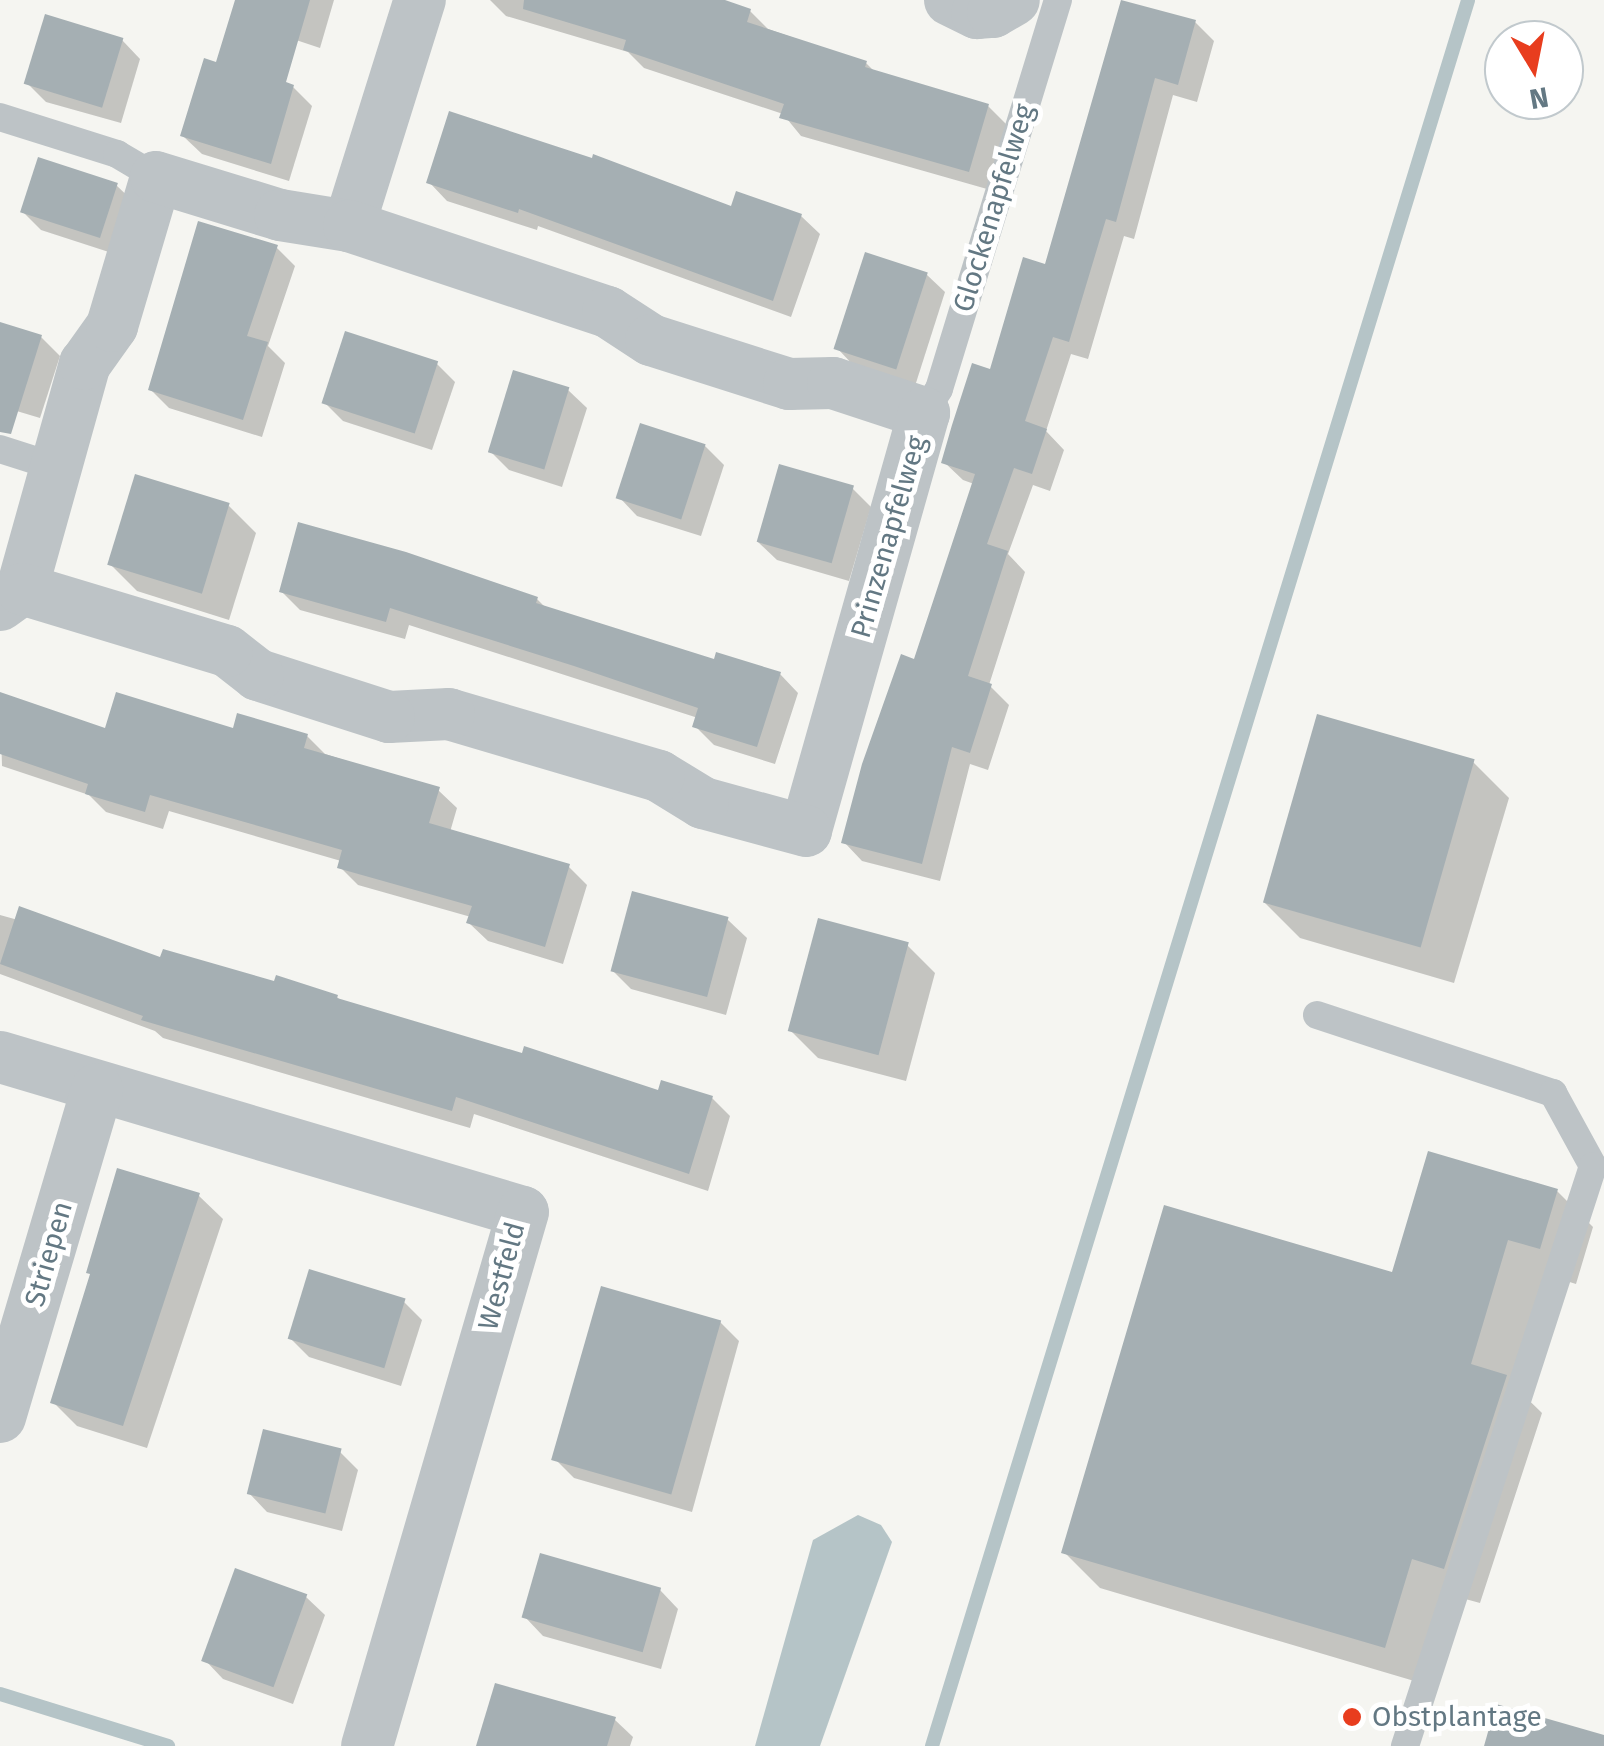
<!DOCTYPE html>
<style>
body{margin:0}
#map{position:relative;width:1604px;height:1746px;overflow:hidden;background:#f5f5f1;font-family:"Fira Sans",sans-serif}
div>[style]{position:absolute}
.water>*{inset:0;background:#b5c4c7}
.shadow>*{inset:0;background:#0003}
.stream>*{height:14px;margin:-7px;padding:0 7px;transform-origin:7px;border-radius:7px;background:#b5c4c7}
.building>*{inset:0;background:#a5afb3;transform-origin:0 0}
.service>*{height:28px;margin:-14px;padding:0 14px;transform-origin:14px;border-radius:14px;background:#bdc3c6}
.minor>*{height:52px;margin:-26px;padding:0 26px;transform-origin:26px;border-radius:26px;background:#bdc3c6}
.dots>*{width:28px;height:28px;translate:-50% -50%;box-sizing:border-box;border:5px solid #fff;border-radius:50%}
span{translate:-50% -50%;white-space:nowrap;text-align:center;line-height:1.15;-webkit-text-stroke:10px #fff;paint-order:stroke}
.street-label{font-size:28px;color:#637883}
.poi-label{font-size:28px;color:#637883}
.left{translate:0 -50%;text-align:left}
.north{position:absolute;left:1484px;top:20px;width:100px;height:100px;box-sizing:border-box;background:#fff;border:2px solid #c1c9cd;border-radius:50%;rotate:170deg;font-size:28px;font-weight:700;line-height:40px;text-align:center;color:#637883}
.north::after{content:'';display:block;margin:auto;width:35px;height:45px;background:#e83d1e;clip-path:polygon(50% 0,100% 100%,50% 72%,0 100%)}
</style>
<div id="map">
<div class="water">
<i style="clip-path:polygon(858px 1515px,881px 1525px,892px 1542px,820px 1746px,755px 1746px,813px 1540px)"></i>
</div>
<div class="shadow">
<i style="clip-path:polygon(237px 0,334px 0,320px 48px,254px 26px)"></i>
<i style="clip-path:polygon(490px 0,717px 0,750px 11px,768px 29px,866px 63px,875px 72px,988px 106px,1006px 124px,987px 189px,801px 136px,783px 114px,644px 68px,628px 52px,506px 16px)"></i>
<i style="clip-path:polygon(1123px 3px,1195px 22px,1214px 41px,1197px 102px,1173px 95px,1134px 239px,1124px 236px,1088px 359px,1071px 354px,1046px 431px,1064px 450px,1050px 491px,1033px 485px,1008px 554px,1025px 572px,989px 685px,1009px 705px,988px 770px,970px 764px,940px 881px,862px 861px,844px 842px,916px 662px,974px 484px,963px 480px,944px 462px,1047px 267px)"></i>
<i style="clip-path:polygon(122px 40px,140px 59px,121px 123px,46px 102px,27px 83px)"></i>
<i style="clip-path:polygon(293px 87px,312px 106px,289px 181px,202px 154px,183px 136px)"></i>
<i style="clip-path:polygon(429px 182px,801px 216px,820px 234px,791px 317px,538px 226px,537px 230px,447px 201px)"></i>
<i style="clip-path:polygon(116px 185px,135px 203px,118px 255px,41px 230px,23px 212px)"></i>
<i style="clip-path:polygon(276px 247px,295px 266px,268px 346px,285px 363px,262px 437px,169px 408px,151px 390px)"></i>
<i style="clip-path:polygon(926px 274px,945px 292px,915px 386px,855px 367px,837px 348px)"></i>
<i style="clip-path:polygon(0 324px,41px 337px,60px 356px,40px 418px,0 406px)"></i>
<i style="clip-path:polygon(436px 363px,455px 382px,432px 450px,343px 421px,325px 403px)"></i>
<i style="clip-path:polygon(568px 390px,587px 408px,562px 487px,509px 470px,490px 451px)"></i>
<i style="clip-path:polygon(705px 446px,724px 465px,701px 536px,637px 516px,619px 497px)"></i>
<i style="clip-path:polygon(852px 488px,871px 507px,849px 581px,777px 560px,758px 542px)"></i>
<i style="clip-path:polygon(229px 506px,256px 533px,229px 620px,137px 591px,109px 563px)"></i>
<i style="clip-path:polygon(281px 591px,537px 599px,547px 609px,715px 662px,780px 674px,798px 693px,775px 764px,714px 745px,695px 726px,698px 718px,409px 625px,405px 639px,300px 610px)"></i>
<i style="clip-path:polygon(0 699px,107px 732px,235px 731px,307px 736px,325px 754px,438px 790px,457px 808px,450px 832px,568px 866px,587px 885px,563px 964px,488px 941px,469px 923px,471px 917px,358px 885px,340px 867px,341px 861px,169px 811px,163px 829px,106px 812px,89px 795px,2px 766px)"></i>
<i style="clip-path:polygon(1473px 762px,1509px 798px,1454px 983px,1300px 938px,1264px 902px)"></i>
<i style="clip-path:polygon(0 915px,162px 960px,337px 997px,343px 1003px,659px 1093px,712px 1098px,730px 1116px,708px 1191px,474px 1114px,470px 1128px,163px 1038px,155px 1031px,0 974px)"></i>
<i style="clip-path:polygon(728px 920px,747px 938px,726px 1015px,631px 989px,613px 971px)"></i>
<i style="clip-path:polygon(907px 945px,935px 973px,906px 1081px,818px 1058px,790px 1030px)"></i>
<i style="clip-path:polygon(1557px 1191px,1593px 1227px,1576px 1284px,1544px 1274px,1511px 1383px,1542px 1413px,1480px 1603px,1447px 1594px,1421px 1683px,1100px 1588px,1064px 1552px)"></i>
<i style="clip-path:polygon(198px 1195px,223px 1219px,147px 1448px,77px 1426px,53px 1402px)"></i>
<i style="clip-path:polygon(403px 1301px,422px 1320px,401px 1386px,309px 1357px,290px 1338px)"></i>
<i style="clip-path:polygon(720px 1322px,739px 1341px,692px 1512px,574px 1478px,556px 1460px)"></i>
<i style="clip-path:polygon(340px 1452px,358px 1470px,342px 1531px,267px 1512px,249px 1493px)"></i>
<i style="clip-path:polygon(660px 1590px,678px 1609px,661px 1669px,543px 1636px,525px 1617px)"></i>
<i style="clip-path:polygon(306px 1597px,325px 1615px,293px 1704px,223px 1679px,205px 1660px)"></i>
<i style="clip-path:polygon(614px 1719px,633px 1737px,630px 1746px,479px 1746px)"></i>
</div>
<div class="stream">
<i style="left:0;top:1694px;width:176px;rotate:17.2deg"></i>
<i style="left:932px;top:1746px;width:1826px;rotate:-72.93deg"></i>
</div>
<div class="building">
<i style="clip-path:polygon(235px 0,310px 0,286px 82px,294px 85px,271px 164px,180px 136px,204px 58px,216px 62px)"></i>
<i style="clip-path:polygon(524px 0,725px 0,751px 9px,747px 22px,867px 61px,865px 67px,989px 104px,969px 172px,779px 118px,784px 104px,623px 50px,626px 40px,523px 9px)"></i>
<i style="clip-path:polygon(1121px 0,1196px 20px,1178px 85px,1155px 78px,1116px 222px,1106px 219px,1069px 342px,1053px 337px,1025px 421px,1047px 429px,1032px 474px,1014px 468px,987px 544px,1008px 551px,968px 676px,992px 684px,970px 753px,952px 747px,922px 864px,841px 843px,862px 764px,901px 654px,914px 659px,975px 474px,941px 463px,952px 425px,972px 363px,990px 369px,1023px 257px,1045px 264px)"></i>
<i style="left:45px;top:14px;width:82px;height:73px;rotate:17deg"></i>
<i style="clip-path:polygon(449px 111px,592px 158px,593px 154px,731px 206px,736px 191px,802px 214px,773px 301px,519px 209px,518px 213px,426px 183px)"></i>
<i style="left:38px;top:157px;width:84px;height:58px;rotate:18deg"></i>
<i style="clip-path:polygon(198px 221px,278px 245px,247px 336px,268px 342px,243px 420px,148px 390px)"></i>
<i style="left:865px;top:252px;width:66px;height:102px;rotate:18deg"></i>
<i style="clip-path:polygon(0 322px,42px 335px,11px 434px,0 432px)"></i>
<i style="left:345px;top:331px;width:98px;height:76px;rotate:18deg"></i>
<i style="left:513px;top:370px;width:59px;height:86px;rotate:17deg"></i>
<i style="left:640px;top:423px;width:69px;height:79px;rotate:18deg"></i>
<i style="left:779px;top:464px;width:78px;height:81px;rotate:16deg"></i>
<i style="left:135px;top:474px;width:99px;height:95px;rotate:17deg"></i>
<i style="clip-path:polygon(298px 522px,406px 552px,538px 597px,536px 603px,714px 659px,716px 652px,781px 672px,757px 747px,692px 727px,698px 708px,574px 666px,390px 608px,386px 622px,279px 592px)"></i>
<i style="clip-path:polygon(0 692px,105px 728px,116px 692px,233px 728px,237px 713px,308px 734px,304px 748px,440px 787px,429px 823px,570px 864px,545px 947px,466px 923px,472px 906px,337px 868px,342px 850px,150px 795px,145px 812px,85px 794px,88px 784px,0 754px)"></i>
<i style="left:1317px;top:714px;width:164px;height:196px;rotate:16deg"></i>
<i style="left:632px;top:891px;width:100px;height:83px;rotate:15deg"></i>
<i style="clip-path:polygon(19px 906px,160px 957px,163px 949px,274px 981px,276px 975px,338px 995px,337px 998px,522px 1053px,524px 1046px,658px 1090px,661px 1080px,713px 1096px,689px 1174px,456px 1097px,452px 1111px,141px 1020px,143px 1016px,0 964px)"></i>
<i style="left:818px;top:918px;width:94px;height:117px;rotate:15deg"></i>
<i style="clip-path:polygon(1428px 1151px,1558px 1189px,1540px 1249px,1508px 1240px,1471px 1364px,1507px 1375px,1444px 1569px,1412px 1559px,1385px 1648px,1061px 1553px,1164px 1205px,1392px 1272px)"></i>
<i style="clip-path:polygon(117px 1168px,200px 1193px,123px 1426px,50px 1403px,90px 1274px,86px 1273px)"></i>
<i style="left:309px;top:1269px;width:101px;height:73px;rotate:17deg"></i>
<i style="left:601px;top:1286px;width:125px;height:181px;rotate:16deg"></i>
<i style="left:263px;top:1429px;width:81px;height:67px;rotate:14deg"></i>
<i style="left:540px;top:1553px;width:126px;height:67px;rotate:16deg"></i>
<i style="left:235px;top:1568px;width:77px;height:99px;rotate:20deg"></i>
<i style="clip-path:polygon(495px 1683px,616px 1717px,607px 1746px,476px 1746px)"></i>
<i style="clip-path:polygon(1496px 1704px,1604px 1735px,1604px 1746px,1484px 1746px)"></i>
</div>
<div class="service">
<i style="left:0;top:117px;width:123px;rotate:17.5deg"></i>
<i style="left:117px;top:154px;width:45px;rotate:30.5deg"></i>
<i style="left:924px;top:413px;width:28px;rotate:-58deg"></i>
<i style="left:939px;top:389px;width:407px;rotate:-73deg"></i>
<i style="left:0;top:449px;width:59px;rotate:17.8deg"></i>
<i style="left:1317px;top:1015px;width:249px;rotate:18.3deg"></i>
<i style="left:1553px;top:1093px;width:83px;rotate:61.3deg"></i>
<i style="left:1593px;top:1166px;width:610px;rotate:107.96deg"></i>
</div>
<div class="minor">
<i style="left:950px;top:0;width:30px;rotate:26deg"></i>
<i style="left:977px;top:13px;width:16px;rotate:-4deg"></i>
<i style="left:993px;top:12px;width:24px;rotate:-30deg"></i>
<i style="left:349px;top:226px;width:237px;rotate:-72.6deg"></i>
<i style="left:0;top:605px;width:27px;rotate:-36deg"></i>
<i style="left:22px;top:589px;width:234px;rotate:-74.4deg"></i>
<i style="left:85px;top:364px;width:47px;rotate:-54.6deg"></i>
<i style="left:112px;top:326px;width:155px;rotate:-73.5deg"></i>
<i style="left:156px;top:177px;width:130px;rotate:17deg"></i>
<i style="left:280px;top:215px;width:70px;rotate:9.1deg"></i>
<i style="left:349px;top:226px;width:273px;rotate:18.4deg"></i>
<i style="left:608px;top:312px;width:51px;rotate:33.1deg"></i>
<i style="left:651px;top:340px;width:145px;rotate:17.7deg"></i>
<i style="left:789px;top:384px;width:44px;rotate:-1.3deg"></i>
<i style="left:833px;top:383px;width:96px;rotate:18.2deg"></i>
<i style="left:924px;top:413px;width:434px;rotate:105.8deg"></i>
<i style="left:806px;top:831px;width:107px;rotate:-164.8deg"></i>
<i style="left:703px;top:803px;width:52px;rotate:-148.5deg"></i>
<i style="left:659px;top:776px;width:219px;rotate:-163.6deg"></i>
<i style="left:449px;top:714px;width:60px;rotate:177.1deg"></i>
<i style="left:389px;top:717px;width:138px;rotate:-162.2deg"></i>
<i style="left:258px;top:675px;width:39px;rotate:-142deg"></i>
<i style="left:227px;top:651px;width:214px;rotate:-163.2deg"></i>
<i style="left:0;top:1057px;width:545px;rotate:16.51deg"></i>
<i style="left:523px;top:1212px;width:556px;rotate:106.28deg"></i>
<i style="left:0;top:1417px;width:342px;rotate:-73.5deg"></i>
</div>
<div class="dots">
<i style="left:1352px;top:1717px;background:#e83d1e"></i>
</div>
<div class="street-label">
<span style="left:994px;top:208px;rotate:-73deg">Glockenapfelweg</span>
<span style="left:889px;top:537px;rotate:-74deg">Prinzenapfelweg</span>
<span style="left:49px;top:1254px;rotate:-74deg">Striepen</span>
<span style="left:502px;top:1276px;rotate:-75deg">Westfeld</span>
</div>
<div class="poi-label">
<span class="left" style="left:1372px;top:1717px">Obstplantage</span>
</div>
<div class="north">N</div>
</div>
